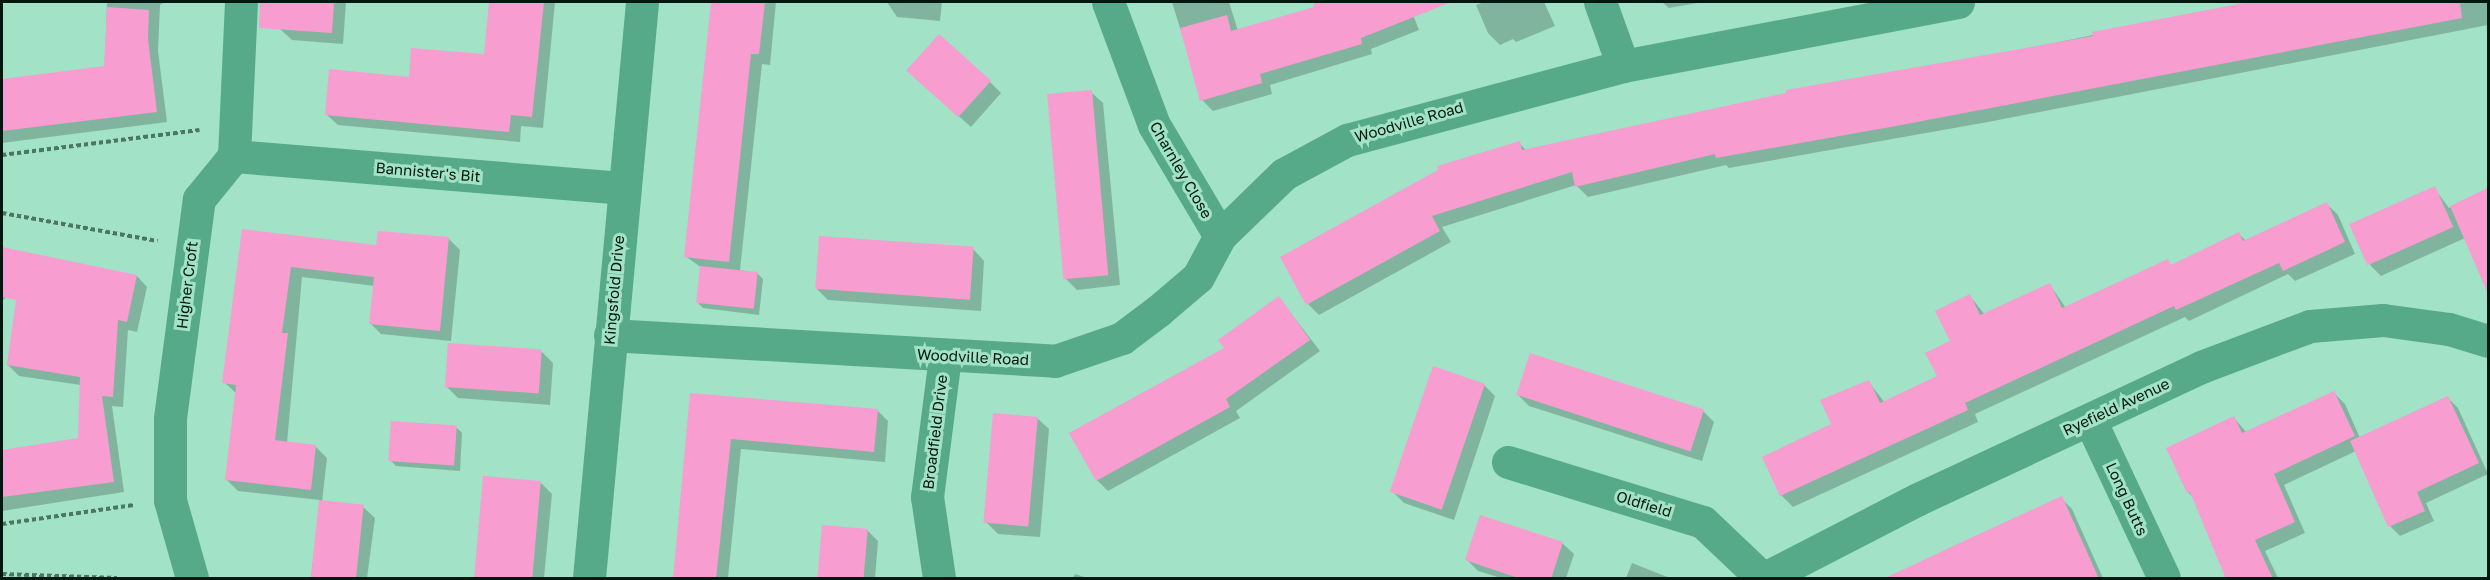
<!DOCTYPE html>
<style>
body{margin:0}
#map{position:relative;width:2490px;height:580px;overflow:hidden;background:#a2e2c6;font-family:"Golos Text",sans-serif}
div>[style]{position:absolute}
.shadow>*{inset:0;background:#0003}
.building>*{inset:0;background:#f79dd0;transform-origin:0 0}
.path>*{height:4px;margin-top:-2px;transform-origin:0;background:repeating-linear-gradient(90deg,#4c7664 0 4.5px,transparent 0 7.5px)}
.minor>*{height:33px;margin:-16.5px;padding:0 16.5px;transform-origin:16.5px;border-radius:16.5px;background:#57aa89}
span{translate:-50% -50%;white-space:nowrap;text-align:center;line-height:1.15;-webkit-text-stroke:6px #a2e2c6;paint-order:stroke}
.street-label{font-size:15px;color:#00180f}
.frame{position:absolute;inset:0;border:3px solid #00180f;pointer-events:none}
</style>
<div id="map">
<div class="shadow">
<i style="clip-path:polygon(107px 2px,164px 2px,160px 5px,158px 51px,167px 122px,2px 143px,2px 80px,105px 67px)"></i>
<i style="clip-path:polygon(282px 2px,346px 2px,343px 44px,292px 40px,280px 29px)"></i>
<i style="clip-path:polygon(491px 2px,555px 2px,543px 128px,521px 126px,520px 142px,338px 125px,326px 114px,410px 78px,485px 56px)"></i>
<i style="clip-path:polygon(712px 2px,776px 2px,770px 65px,762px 64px,740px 270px,757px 273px,763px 279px,759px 315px,703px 308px,698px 303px,702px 268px,685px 256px)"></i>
<i style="clip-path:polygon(887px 2px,942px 2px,940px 21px,897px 17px)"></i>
<i style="clip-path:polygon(1172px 2px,1229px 2px,1238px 31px,1337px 2px,1408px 2px,1419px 30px,1371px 49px,1372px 54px,1270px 85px,1272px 94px,1213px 111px,1202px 100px)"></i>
<i style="clip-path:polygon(1484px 2px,1544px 2px,1555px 26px,1516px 42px,1513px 39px,1500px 45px,1488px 33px,1476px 5px)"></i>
<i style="clip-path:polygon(1662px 2px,1703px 2px,1669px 8px)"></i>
<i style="clip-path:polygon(2254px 2px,2488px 2px,2488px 25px,1988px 122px,1729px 168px,1726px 165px,1588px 197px,1576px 185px,1442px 227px,1451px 242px,1319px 315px,1308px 304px,1519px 143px,1527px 151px)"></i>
<i style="clip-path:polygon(919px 81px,990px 82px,1001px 93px,971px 127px)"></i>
<i style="clip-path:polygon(1091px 92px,1103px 103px,1120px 285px,1077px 290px,1065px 278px)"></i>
<i style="clip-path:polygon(2434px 188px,2449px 208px,2488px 190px,2488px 264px,2484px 266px,2465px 238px,2381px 276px,2370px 265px)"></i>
<i style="clip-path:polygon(2327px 204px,2338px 215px,2355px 254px,2295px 281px,2288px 274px,2189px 321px,2185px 317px,1975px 414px,1978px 422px,1793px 507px,1781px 495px,1764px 457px,1833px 425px,1868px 381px,1885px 403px,1939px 377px,1970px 296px,1985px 315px,2050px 285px,2066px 308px,2167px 261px,2172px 266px,2239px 234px,2246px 241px)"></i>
<i style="clip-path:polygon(243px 231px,378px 246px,449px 239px,460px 250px,451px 341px,381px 334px,370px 323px,375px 286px,302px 277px,287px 443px,316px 447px,327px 458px,322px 502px,363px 507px,375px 518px,367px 578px,311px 578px,320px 500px,238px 491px,227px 480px,237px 394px,224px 382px)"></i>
<i style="clip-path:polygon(2px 248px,137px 276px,147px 287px,137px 332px,128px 330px,123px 407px,112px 406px,124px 492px,2px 511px,2px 451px,79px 439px,81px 385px,19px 376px,8px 365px,19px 287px,2px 301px)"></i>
<i style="clip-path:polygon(973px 249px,984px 261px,981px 311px,828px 300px,817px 289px)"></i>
<i style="clip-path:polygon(1279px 298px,1320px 351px,1236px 411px,1240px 418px,1108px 491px,1097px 480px)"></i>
<i style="clip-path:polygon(542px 352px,553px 363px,550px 405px,458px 398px,447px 387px)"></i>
<i style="clip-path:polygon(1484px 385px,1495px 396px,1454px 520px,1404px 503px,1393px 492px)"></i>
<i style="clip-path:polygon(2334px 393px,2345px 404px,2360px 438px,2447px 397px,2458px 408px,2488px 474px,2426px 503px,2434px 521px,2400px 536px,2390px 526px,2356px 451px,2284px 485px,2305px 533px,2265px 551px,2278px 578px,2229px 578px,2196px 500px,2188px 492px,2234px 418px,2247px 433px)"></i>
<i style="clip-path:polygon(692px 394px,877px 410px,888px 421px,885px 462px,741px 449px,728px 578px,674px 578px)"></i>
<i style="clip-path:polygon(1518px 395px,1703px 411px,1714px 422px,1702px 461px,1529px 406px)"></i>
<i style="clip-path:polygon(1037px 418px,1049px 429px,1040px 537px,998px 534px,987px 523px)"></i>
<i style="clip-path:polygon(457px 428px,462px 433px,460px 471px,396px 466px,390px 460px)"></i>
<i style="clip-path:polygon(541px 483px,552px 494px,544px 578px,478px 578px)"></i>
<i style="clip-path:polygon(2061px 498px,2072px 509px,2103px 578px,1887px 578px)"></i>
<i style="clip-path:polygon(867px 530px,878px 541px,875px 578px,819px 578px)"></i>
<i style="clip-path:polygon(1562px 543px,1574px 554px,1566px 578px,1501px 578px,1478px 571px,1467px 560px)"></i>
<i style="clip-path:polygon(1632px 563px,1670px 578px,1626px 578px)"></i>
<i style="clip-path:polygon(1075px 574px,1087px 578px,1073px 578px)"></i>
</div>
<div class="building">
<i style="clip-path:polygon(260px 2px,334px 2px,332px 33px,259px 28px)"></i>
<i style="clip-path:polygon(489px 2px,544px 2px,532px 117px,511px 115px,509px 132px,325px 115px,329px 69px,409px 77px,411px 48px,484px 54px)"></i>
<i style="clip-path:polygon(711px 2px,765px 2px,759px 54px,751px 54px,729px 262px,684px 257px)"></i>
<i style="clip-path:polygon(1313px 2px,1449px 3px,1361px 38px,1362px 44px,1260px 74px,1262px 83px,1200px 101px,1180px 28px,1227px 15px,1231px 31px,1314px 7px)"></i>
<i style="clip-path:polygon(2249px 2px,2460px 2px,2462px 18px,1896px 126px,1716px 158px,1715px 154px,1575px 187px,1572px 172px,1432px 216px,1440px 231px,1306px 305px,1280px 257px,1438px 170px,1437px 166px,1520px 141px,1522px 150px,1786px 93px,1786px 90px,2093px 36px,2092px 32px)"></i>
<i style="clip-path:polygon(107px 7px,149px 10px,148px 39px,157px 112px,2px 131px,2px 79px,104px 66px)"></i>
<i style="left:939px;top:34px;width:70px;height:49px;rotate:42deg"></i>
<i style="left:1092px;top:90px;width:186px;height:45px;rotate:85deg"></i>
<i style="left:2435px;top:186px;width:45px;height:94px;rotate:66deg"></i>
<i style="clip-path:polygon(2488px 188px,2488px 294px,2450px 206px)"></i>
<i style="clip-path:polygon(2327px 202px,2345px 242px,2283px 271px,2279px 263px,2176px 310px,2174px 306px,1965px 403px,1968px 410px,1780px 496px,1762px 457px,1831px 424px,1820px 400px,1869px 380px,1880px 403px,1937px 376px,1925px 353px,1950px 341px,1935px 311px,1970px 294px,1980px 315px,2050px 283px,2062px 308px,2168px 259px,2171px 265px,2239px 232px,2243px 241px)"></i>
<i style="clip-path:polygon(242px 229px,376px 245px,378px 231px,449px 237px,440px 331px,369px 324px,374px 277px,291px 267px,282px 333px,288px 333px,275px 440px,316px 445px,311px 490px,225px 480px,236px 385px,222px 383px)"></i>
<i style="left:819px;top:236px;width:155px;height:53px;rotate:4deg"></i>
<i style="clip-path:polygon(2px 247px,137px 275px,127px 322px,118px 320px,113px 397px,102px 396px,114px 482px,2px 497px,2px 450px,78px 438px,80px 377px,7px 365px,16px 300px,2px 297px)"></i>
<i style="left:700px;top:266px;width:58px;height:37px;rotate:6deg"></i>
<i style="clip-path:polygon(1279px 296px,1310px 340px,1226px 399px,1230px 407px,1096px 481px,1069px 433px,1224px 348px,1218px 340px)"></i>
<i style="left:448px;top:343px;width:94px;height:44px;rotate:4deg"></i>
<i style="left:1530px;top:353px;width:183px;height:44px;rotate:18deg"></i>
<i style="left:1433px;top:366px;width:55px;height:133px;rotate:19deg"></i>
<i style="clip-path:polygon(2334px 391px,2355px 436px,2274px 474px,2295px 522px,2255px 540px,2273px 579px,2226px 579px,2190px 492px,2187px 493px,2166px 448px,2234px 416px,2242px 433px)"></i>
<i style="clip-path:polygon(690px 393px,878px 409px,874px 452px,731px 439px,716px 579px,673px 579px)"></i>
<i style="clip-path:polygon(2448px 396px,2479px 463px,2417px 492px,2425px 511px,2388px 527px,2350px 441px)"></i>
<i style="left:993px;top:413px;width:45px;height:110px;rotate:5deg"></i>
<i style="left:391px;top:421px;width:66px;height:40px;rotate:4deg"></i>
<i style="left:483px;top:476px;width:58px;height:103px;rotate:5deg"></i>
<i style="clip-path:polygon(2062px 496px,2099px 579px,1883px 579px,1964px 541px)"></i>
<i style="left:319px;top:500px;width:45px;height:80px;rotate:6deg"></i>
<i style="clip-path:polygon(1480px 515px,1563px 542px,1551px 579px,1521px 579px,1465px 560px)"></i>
<i style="left:822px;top:525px;width:46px;height:54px;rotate:5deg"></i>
</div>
<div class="path">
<i style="left:2px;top:155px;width:199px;rotate:-7.2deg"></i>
<i style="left:2px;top:213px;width:158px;rotate:10.2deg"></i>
<i style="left:2px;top:524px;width:133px;rotate:-8.2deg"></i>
<i style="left:2px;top:574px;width:115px;rotate:2deg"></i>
</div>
<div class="minor">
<i style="left:1108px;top:2px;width:131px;rotate:69.5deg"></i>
<i style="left:1154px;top:125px;width:129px;rotate:59.3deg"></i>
<i style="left:1600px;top:2px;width:68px;rotate:70.2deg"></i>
<i style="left:234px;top:156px;width:389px;rotate:4.7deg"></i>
<i style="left:610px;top:335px;width:446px;rotate:3.3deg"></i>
<i style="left:1055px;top:361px;width:71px;rotate:-18.9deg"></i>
<i style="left:1122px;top:338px;width:45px;rotate:-36.9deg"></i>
<i style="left:1158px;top:311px;width:52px;rotate:-40.4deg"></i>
<i style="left:1198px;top:277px;width:47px;rotate:-61.8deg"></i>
<i style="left:1220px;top:236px;width:89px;rotate:-44.1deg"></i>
<i style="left:1284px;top:174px;width:72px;rotate:-28.4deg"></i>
<i style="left:1347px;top:140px;width:286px;rotate:-15deg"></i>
<i style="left:1623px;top:66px;width:341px;rotate:-10.8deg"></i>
<i style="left:2090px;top:420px;width:174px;rotate:64.9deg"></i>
<i style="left:1508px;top:462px;width:204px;rotate:17.1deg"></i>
<i style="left:1703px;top:522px;width:81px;rotate:43.5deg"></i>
<i style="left:192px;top:578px;width:81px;rotate:-105.8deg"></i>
<i style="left:170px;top:500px;width:82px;rotate:-90deg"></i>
<i style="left:170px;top:418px;width:221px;rotate:-82.5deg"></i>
<i style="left:199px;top:199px;width:55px;rotate:-50.9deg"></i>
<i style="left:234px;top:156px;width:154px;rotate:-87.4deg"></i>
<i style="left:589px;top:578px;width:578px;rotate:-84.74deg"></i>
<i style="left:939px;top:578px;width:82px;rotate:-98.4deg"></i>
<i style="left:927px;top:497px;width:142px;rotate:-82.7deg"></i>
<i style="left:1765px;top:578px;width:170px;rotate:-27.3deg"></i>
<i style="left:1916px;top:500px;width:315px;rotate:-25deg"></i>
<i style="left:2201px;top:367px;width:116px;rotate:-20.6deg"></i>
<i style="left:2310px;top:326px;width:73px;rotate:-4.7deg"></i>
<i style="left:2383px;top:320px;width:67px;rotate:7.8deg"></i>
<i style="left:2449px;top:329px;width:41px;rotate:17.1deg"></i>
</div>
<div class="street-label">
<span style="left:1409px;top:122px;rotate:-16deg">Woodville Road</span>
<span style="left:1181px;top:170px;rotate:60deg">Charnley Close</span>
<span style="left:428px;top:172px;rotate:5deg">Bannister's Bit</span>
<span style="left:187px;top:285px;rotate:-83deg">Higher Croft</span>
<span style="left:614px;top:290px;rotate:-85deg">Kingsfold Drive</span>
<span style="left:973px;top:357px;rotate:3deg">Woodville Road</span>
<span style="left:2116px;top:407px;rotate:-25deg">Ryefield Avenue</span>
<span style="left:935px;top:432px;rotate:-83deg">Broadfield Drive</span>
<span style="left:2127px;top:499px;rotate:65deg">Long Butts</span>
<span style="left:1644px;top:504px;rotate:17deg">Oldfield</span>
</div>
<div class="frame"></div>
</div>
